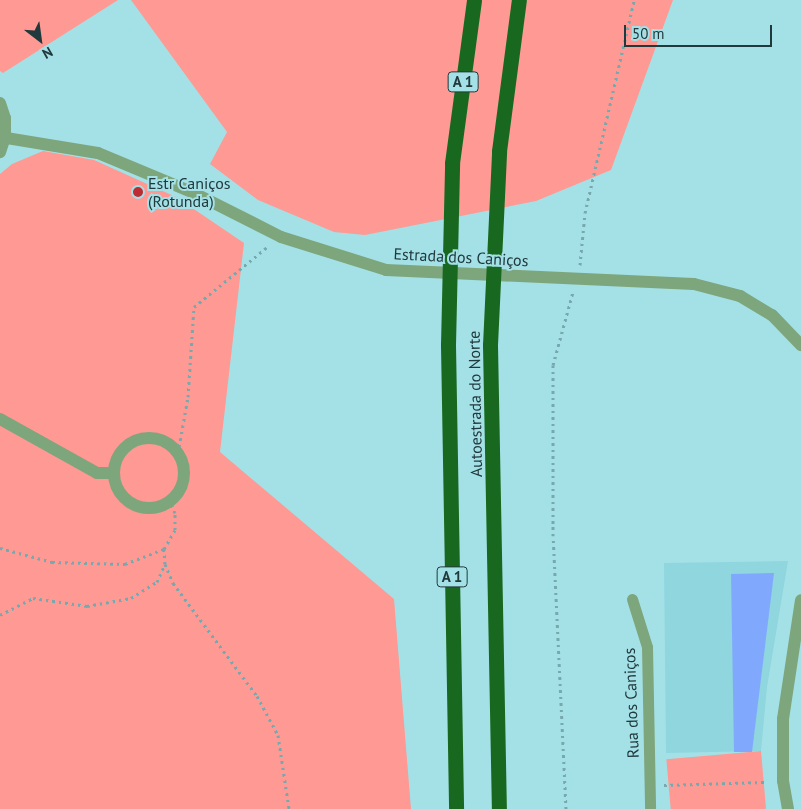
<!DOCTYPE html>
<meta charset="utf-8">
<style>
body{margin:0}
#map{position:relative;width:801px;height:809px;overflow:hidden;background:#a4e1e7;font-family:"PT Sans",sans-serif}
div>[style]{position:absolute}
.built>*{inset:0;background:#8fd6de}
.green>*{inset:0;background:#fe9993;transform-origin:0 0}
.building>*{inset:0;background:#80a9fd}
.path>*{height:3px;margin-top:-1.5px;transform-origin:0;background:repeating-linear-gradient(90deg,#77a8ad 0 2.5px,transparent 0 6.5px)}
.service>*{height:11px;margin:-5.5px;padding:0 5.5px;transform-origin:5.5px;border-radius:5.5px;background:#7ea67c}
.minor>*{height:12px;margin:-6px;padding:0 6px;transform-origin:6px;border-radius:6px;background:#7ea67c}
.minor>.ring{margin:-6px;padding:0;box-sizing:content-box;background:none;border:12px solid #7ea67c;border-radius:50%}
.tertiary>*{height:12px;margin:-6px;padding:0 6px;transform-origin:6px;border-radius:6px;background:#7ea67c}
.motorway>*{height:15px;margin:-7.5px;padding:0 7.5px;transform-origin:7.5px;border-radius:7.5px;background:#19681f}
.motorway-bridge>*{height:15px;margin:-7.5px;padding:0 7.5px;transform-origin:7.5px;border-radius:7.5px;background:#19681f}
.dots>*{width:14px;height:14px;translate:-50% -50%;box-sizing:border-box;border:2px solid #a4e1e7;border-radius:50%}
span{translate:-50% -50%;white-space:nowrap;text-align:center;line-height:1.15;-webkit-text-stroke:4px #a4e1e7;paint-order:stroke}
.shield-label span{padding:1px 4px;background:#a4e1e7;border:1px solid;border-radius:4px;-webkit-text-stroke-width:0}
.shield-label{font-size:15px;color:#20393c;font-weight:700}
.poi-label{font-size:16px;color:#20393c}
.left{translate:0 -50%;text-align:left}
.street-label{font-size:16px;color:#20393c}
.north{position:absolute;left:15px;top:15px;width:50px;height:50px;-webkit-text-stroke:4px #a4e1e7;paint-order:stroke;rotate:150deg;font-size:14px;font-weight:700;line-height:20px;text-align:center;color:#20393c}
.north::after{content:'';display:block;margin:auto;width:18px;height:22px;background:#20393c;clip-path:polygon(50% 0,100% 100%,50% 72%,0 100%)}
.scale{position:absolute;left:624px;top:25px;width:148px;height:22px;box-sizing:border-box;border:2px solid #20393c;border-top:0;padding-left:6px;font-size:15px;line-height:18px;white-space:nowrap;color:#20393c;-webkit-text-stroke:4px #a4e1e7;paint-order:stroke}
</style>
<div id="map">
<div class="built">
<i style="clip-path:polygon(788px 561px,767px 687px,761px 751px,666px 753px,664px 563px)"></i>
</div>
<div class="green">
<i style="clip-path:polygon(0 0,118px 0,3px 73px,0 71px)"></i>
<i style="clip-path:polygon(131px 0,673px 0,611px 170px,536px 201px,365px 235px,334px 232px,258px 200px,210px 164px,227px 132px)"></i>
<i style="clip-path:polygon(43px 151px,94px 160px,176px 197px,244px 243px,220px 452px,394px 599px,411px 809px,0 809px,0 174px,12px 164px)"></i>
<i style="left:761px;top:751px;width:58px;height:95px;rotate:85deg"></i>
</div>
<div class="building">
<i style="clip-path:polygon(774px 573px,752px 752px,734px 752px,731px 574px)"></i>
</div>
<div class="path">
<i style="left:580px;top:265px;width:52px;rotate:-84.5deg"></i>
<i style="left:585px;top:213px;width:219px;rotate:-77deg"></i>
<i style="left:178px;top:453px;width:57px;rotate:-79.9deg"></i>
<i style="left:188px;top:397px;width:90px;rotate:-86.2deg"></i>
<i style="left:194px;top:307px;width:94px;rotate:-39.4deg"></i>
<i style="left:0;top:548px;width:54px;rotate:15.1deg"></i>
<i style="left:52px;top:562px;width:73px;rotate:1.6deg"></i>
<i style="left:125px;top:564px;width:42px;rotate:-21deg"></i>
<i style="left:164px;top:549px;width:22px;rotate:-60deg"></i>
<i style="left:175px;top:530px;width:17px;rotate:-90deg"></i>
<i style="left:175px;top:513px;width:13px;rotate:-113deg"></i>
<i style="left:165px;top:564px;width:21px;rotate:67deg"></i>
<i style="left:173px;top:583px;width:141px;rotate:53.4deg"></i>
<i style="left:257px;top:696px;width:44px;rotate:61.7deg"></i>
<i style="left:278px;top:735px;width:75px;rotate:81.5deg"></i>
<i style="left:0;top:615px;width:37px;rotate:-27deg"></i>
<i style="left:33px;top:598px;width:55px;rotate:8.4deg"></i>
<i style="left:87px;top:606px;width:45px;rotate:-10.3deg"></i>
<i style="left:131px;top:598px;width:31px;rotate:-32deg"></i>
<i style="left:157px;top:582px;width:20px;rotate:-66deg"></i>
<i style="left:165px;top:564px;width:15px;rotate:-94deg"></i>
<i style="left:664px;top:785px;width:104px;rotate:-1.7deg"></i>
<i style="left:566px;top:809px;width:273px;rotate:-92.7deg"></i>
<i style="left:553px;top:536px;width:171px;rotate:-90deg"></i>
<i style="left:553px;top:365px;width:76px;rotate:-74.7deg"></i>
</div>
<div class="service">
<i style="left:632px;top:599px;width:50px;rotate:72.6deg"></i>
<i style="left:647px;top:647px;width:162px;rotate:88.9deg"></i>
</div>
<div class="minor">
<i style="left:0;top:419px;width:111px;rotate:29.1deg"></i>
<i style="left:97px;top:473px;width:16px"></i>
<i class="ring" style="left:114px;top:438px;width:58px;height:58px"></i>
</div>
<div class="tertiary">
<i style="left:0;top:103px;width:16px;rotate:72deg"></i>
<i style="left:5px;top:118px;width:19px;rotate:90deg"></i>
<i style="left:5px;top:137px;width:16px;rotate:108deg"></i>
<i style="left:0;top:137px;width:99px;rotate:9.3deg"></i>
<i style="left:98px;top:153px;width:104px;rotate:22.6deg"></i>
<i style="left:194px;top:193px;width:97px;rotate:26.8deg"></i>
<i style="left:281px;top:237px;width:110px;rotate:17.4deg"></i>
<i style="left:386px;top:270px;width:308px;rotate:2.6deg"></i>
<i style="left:694px;top:284px;width:48px;rotate:14.6deg"></i>
<i style="left:740px;top:296px;width:37px;rotate:31deg"></i>
<i style="left:772px;top:315px;width:42px;rotate:46deg"></i>
<i style="left:788px;top:809px;width:28px;rotate:-100deg"></i>
<i style="left:783px;top:781px;width:62px;rotate:-90deg"></i>
<i style="left:783px;top:719px;width:120px;rotate:-81.4deg"></i>
</div>
<div class="motorway">
<i style="left:499px;top:151px;width:152px;rotate:-82.5deg"></i>
<i style="left:452px;top:163px;width:164px;rotate:-82.3deg"></i>
<i style="left:448px;top:345px;width:464px;rotate:89deg"></i>
<i style="left:490px;top:345px;width:464px;rotate:88.9deg"></i>
</div>
<div class="motorway-bridge">
<i style="left:448px;top:345px;width:182px;rotate:-88.7deg"></i>
<i style="left:490px;top:345px;width:194px;rotate:-87.3deg"></i>
</div>
<div class="dots">
<i style="left:138px;top:192px;background:#bc2c32"></i>
</div>
<div class="shield-label">
<span style="left:463px;top:82px">A 1</span>
<span style="left:452px;top:577px">A 1</span>
</div>
<div class="poi-label">
<span class="left" style="left:148px;top:192px">Estr Caniços<br>(Rotunda)</span>
</div>
<div class="street-label">
<span style="left:461px;top:257px;rotate:3deg">Estrada dos Caniços</span>
<span style="left:475px;top:404px;rotate:-91deg">Autoestrada do Norte</span>
<span style="left:631px;top:703px;rotate:-92deg">Rua dos Caniços</span>
</div>
<div class="north">N</div>
<div class="scale">50 m</div>
</div>
